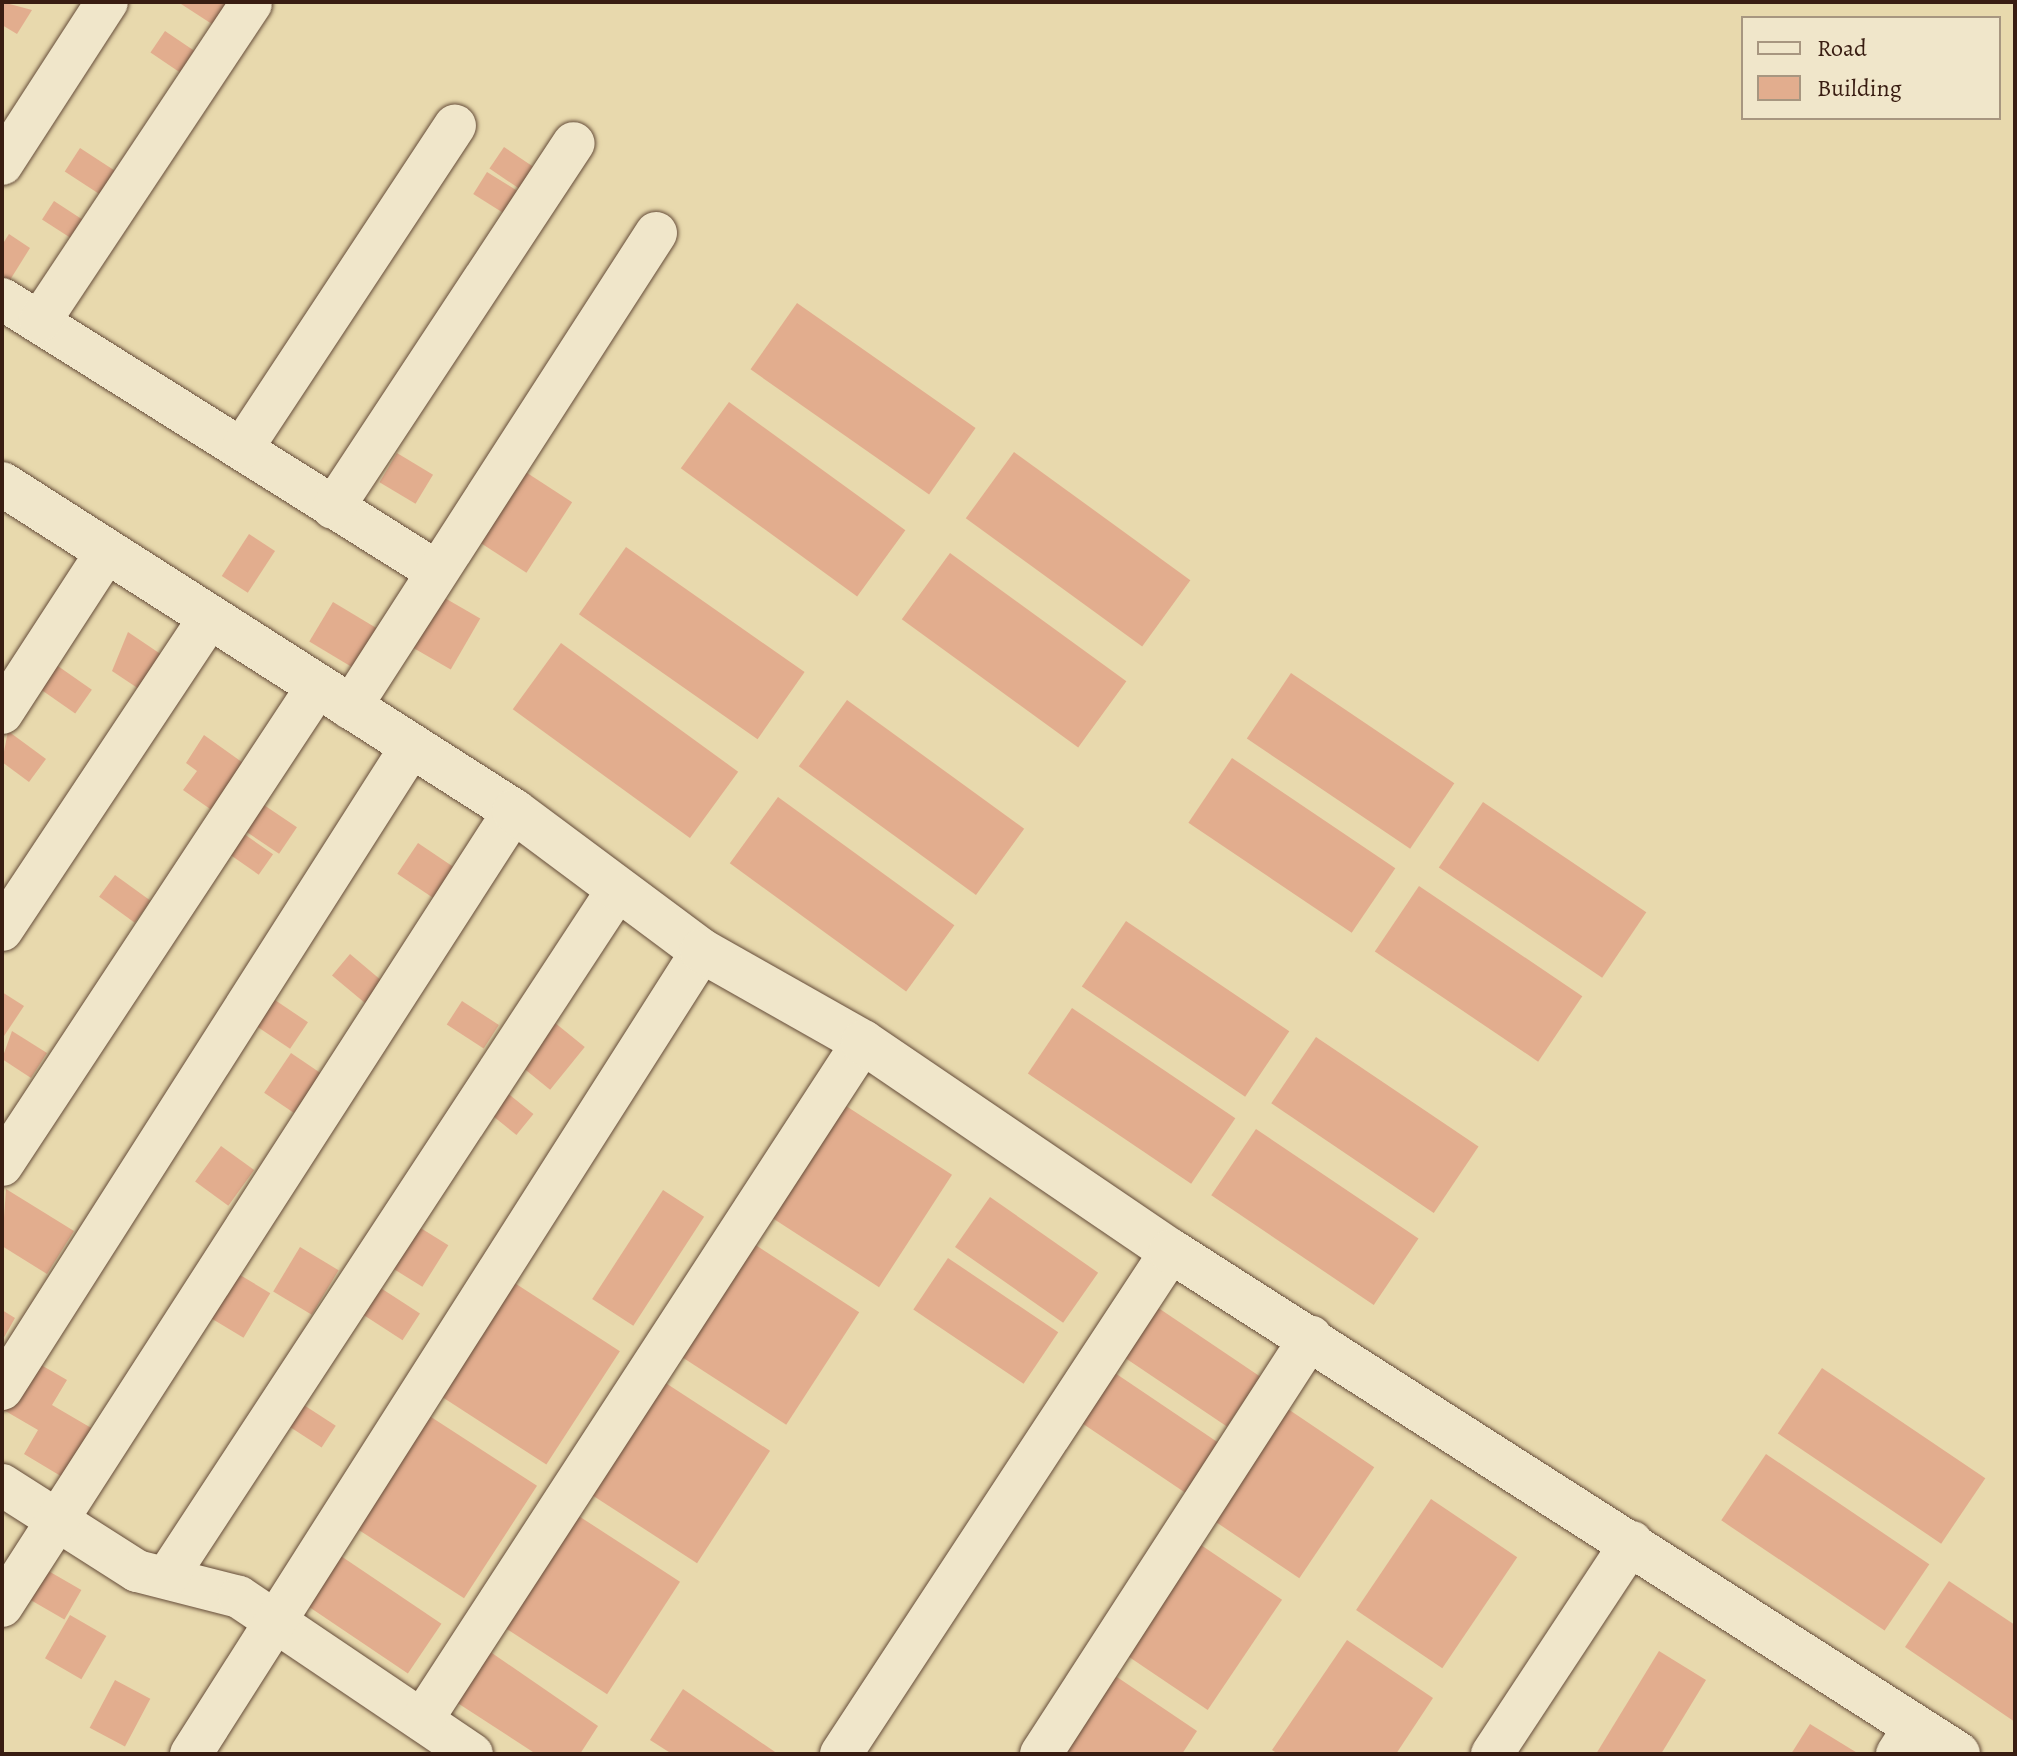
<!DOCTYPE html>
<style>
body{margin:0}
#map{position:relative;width:2017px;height:1756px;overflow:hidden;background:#e8d9ad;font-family:Alegreya,serif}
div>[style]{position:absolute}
.building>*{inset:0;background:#e2ad8e;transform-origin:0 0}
.roads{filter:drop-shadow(0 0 2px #654c39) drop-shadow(0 0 2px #654c39)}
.minor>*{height:42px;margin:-21px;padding:0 21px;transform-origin:21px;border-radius:21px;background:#f0e6ca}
.secondary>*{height:44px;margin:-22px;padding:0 22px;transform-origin:22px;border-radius:22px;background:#f0e6ca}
span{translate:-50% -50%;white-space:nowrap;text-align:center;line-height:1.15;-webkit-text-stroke:7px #f0e6ca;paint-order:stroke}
.frame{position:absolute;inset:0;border:4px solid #391d12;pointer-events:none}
.legend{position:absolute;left:1741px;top:16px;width:260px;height:104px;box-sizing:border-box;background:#f0e6ca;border:2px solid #a79680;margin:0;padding:10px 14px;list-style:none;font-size:24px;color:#391d12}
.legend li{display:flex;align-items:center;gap:16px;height:40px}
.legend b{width:40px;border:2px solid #a79680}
</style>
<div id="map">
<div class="building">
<i style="clip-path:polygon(2px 2px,32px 10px,17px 34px,2px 25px)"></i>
<i style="clip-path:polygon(178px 2px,229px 2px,215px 26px)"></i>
<i style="left:165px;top:31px;width:37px;height:26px;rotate:34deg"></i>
<i style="left:504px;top:147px;width:42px;height:26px;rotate:34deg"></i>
<i style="left:80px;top:148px;width:43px;height:28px;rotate:33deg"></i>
<i style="left:487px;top:172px;width:36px;height:26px;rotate:32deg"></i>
<i style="left:54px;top:201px;width:37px;height:22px;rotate:33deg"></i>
<i style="clip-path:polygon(9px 234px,30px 248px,5px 288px,2px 245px)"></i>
<i style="left:797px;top:303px;width:218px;height:81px;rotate:35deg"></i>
<i style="left:729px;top:402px;width:218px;height:82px;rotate:36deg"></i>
<i style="left:1014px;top:452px;width:218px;height:82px;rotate:36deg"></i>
<i style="left:397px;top:453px;width:42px;height:34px;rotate:31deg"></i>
<i style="left:521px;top:469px;width:61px;height:84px;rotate:33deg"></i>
<i style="left:249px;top:534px;width:31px;height:50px;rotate:33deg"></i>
<i style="left:626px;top:547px;width:218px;height:82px;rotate:35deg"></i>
<i style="left:950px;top:553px;width:218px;height:82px;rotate:36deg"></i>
<i style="left:443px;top:597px;width:43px;height:59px;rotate:30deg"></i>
<i style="left:333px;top:602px;width:52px;height:46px;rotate:31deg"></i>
<i style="clip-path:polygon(128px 632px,165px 657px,142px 691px,112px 671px)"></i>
<i style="left:561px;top:643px;width:219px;height:82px;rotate:36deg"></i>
<i style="left:55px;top:664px;width:45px;height:29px;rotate:35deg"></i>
<i style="left:1291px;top:673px;width:197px;height:79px;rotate:34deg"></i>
<i style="left:847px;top:700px;width:219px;height:82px;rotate:36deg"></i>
<i style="clip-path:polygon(8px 731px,46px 759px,29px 782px,2px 762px)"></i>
<i style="clip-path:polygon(204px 735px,246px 765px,213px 811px,183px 790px,197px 771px,186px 763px)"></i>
<i style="left:1232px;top:758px;width:197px;height:78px;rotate:34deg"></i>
<i style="left:778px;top:797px;width:218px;height:82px;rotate:36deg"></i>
<i style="left:258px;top:801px;width:47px;height:32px;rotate:34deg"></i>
<i style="left:1483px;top:802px;width:197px;height:79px;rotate:34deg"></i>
<i style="left:237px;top:829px;width:44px;height:25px;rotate:35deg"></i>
<i style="left:418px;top:843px;width:46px;height:37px;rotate:34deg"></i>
<i style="left:115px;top:875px;width:44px;height:27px;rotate:36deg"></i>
<i style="left:1419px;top:886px;width:197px;height:79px;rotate:34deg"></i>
<i style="left:1126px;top:921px;width:197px;height:79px;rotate:34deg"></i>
<i style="left:350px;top:954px;width:45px;height:28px;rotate:40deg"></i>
<i style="clip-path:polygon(2px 992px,24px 1006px,2px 1039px)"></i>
<i style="left:269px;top:996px;width:47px;height:32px;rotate:34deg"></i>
<i style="left:462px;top:1001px;width:44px;height:28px;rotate:33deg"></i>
<i style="left:1072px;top:1008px;width:197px;height:79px;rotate:34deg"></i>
<i style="left:549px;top:1018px;width:46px;height:55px;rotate:39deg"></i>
<i style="clip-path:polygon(12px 1031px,47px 1053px,31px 1078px,2px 1059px)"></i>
<i style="left:1316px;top:1037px;width:196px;height:80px;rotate:34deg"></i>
<i style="left:291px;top:1053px;width:36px;height:48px;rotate:34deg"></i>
<i style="left:500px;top:1087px;width:43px;height:27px;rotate:39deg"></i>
<i style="left:843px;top:1104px;width:130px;height:134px;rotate:33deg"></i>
<i style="left:1256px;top:1129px;width:196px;height:80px;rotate:34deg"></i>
<i style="left:221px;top:1146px;width:41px;height:44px;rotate:36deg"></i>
<i style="clip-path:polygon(6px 1189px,74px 1231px,47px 1274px,2px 1246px)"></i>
<i style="left:663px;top:1190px;width:49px;height:130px;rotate:33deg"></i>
<i style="left:990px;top:1197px;width:132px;height:61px;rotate:35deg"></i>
<i style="left:411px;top:1222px;width:44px;height:49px;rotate:32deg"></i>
<i style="left:751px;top:1242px;width:129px;height:134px;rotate:33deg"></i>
<i style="left:300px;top:1247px;width:45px;height:52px;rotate:31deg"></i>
<i style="left:948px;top:1258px;width:133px;height:62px;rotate:34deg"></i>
<i style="left:230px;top:1269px;width:47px;height:52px;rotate:31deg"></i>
<i style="left:510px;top:1280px;width:131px;height:135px;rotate:33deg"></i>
<i style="left:373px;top:1283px;width:56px;height:32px;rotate:33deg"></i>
<i style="left:1151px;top:1303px;width:132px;height:60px;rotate:34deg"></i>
<i style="clip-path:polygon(2px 1310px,15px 1318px,2px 1341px)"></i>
<i style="clip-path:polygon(29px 1358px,67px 1380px,52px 1405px,93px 1429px,64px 1478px,24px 1454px,38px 1430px,2px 1409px)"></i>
<i style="left:1822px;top:1368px;width:197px;height:79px;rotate:34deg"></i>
<i style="left:1112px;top:1371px;width:132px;height:60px;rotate:34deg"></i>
<i style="left:661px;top:1380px;width:130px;height:134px;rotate:33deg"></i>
<i style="left:293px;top:1398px;width:51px;height:26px;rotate:33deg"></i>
<i style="left:1288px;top:1409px;width:104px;height:134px;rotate:34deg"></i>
<i style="left:428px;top:1415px;width:130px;height:134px;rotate:33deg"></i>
<i style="left:1766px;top:1454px;width:197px;height:80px;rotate:34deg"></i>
<i style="left:1431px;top:1499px;width:104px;height:134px;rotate:34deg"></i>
<i style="left:571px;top:1511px;width:130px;height:134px;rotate:33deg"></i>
<i style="left:1195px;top:1541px;width:105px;height:133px;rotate:34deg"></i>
<i style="left:332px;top:1550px;width:132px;height:60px;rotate:34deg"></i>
<i style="left:45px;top:1569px;width:42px;height:34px;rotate:30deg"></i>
<i style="clip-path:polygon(1949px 1581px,2015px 1625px,2015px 1722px,1905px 1647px)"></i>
<i style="left:70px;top:1615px;width:42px;height:50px;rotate:30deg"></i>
<i style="clip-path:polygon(1347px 1640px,1433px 1698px,1396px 1754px,1278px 1754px,1272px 1750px)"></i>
<i style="clip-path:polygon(489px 1651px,598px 1726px,580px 1754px,536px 1754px,456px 1702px)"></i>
<i style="clip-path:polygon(1659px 1651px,1706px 1680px,1661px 1754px,1596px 1754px)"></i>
<i style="clip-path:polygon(1111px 1673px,1197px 1731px,1182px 1754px,1056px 1754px)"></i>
<i style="left:115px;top:1680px;width:40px;height:54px;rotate:28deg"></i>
<i style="clip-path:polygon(683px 1689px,778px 1754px,672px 1754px,650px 1740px)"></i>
<i style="clip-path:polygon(1810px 1724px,1859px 1754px,1791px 1754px)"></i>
</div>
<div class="roads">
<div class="minor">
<i style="left:2px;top:164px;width:193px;rotate:-57.1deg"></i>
<i style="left:2px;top:299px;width:512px;rotate:32.08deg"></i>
<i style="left:40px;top:321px;width:381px;rotate:-56.4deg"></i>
<i style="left:243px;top:447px;width:385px;rotate:-56.6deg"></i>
<i style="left:333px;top:508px;width:437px;rotate:-56.6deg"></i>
<i style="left:350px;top:708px;width:565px;rotate:-57.21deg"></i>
<i style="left:2px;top:713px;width:187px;rotate:-57deg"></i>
<i style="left:2px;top:930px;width:371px;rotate:-56.4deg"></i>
<i style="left:2px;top:1165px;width:572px;rotate:-56.62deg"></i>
<i style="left:2px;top:1389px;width:761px;rotate:-57.5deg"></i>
<i style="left:2px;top:1485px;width:160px;rotate:32.5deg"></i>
<i style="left:137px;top:1571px;width:105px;rotate:14.3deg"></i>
<i style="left:239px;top:1597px;width:281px;rotate:34deg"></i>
<i style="left:167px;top:1577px;width:823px;rotate:-56.75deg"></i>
<i style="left:2px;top:1606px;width:946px;rotate:-57.22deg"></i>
<i style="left:422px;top:1720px;width:809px;rotate:-56.96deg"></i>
<i style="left:191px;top:1754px;width:952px;rotate:-57.53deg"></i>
<i style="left:841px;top:1754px;width:602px;rotate:-56.73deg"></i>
<i style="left:1041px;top:1754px;width:497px;rotate:-57.1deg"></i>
<i style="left:1492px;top:1754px;width:254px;rotate:-56.6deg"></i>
<i style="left:1897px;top:1754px;width:33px;rotate:-57deg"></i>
</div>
<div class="secondary">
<i style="left:2px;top:484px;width:608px;rotate:32.57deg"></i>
<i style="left:514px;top:811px;width:234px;rotate:36.7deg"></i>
<i style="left:702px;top:951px;width:185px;rotate:29.5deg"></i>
<i style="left:863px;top:1042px;width:372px;rotate:34.2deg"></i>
<i style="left:1171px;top:1251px;width:934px;rotate:32.58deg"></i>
</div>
</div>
<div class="frame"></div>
<ul class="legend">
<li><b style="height:10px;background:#f0e6ca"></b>Road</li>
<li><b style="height:22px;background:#e2ad8e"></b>Building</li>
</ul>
</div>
